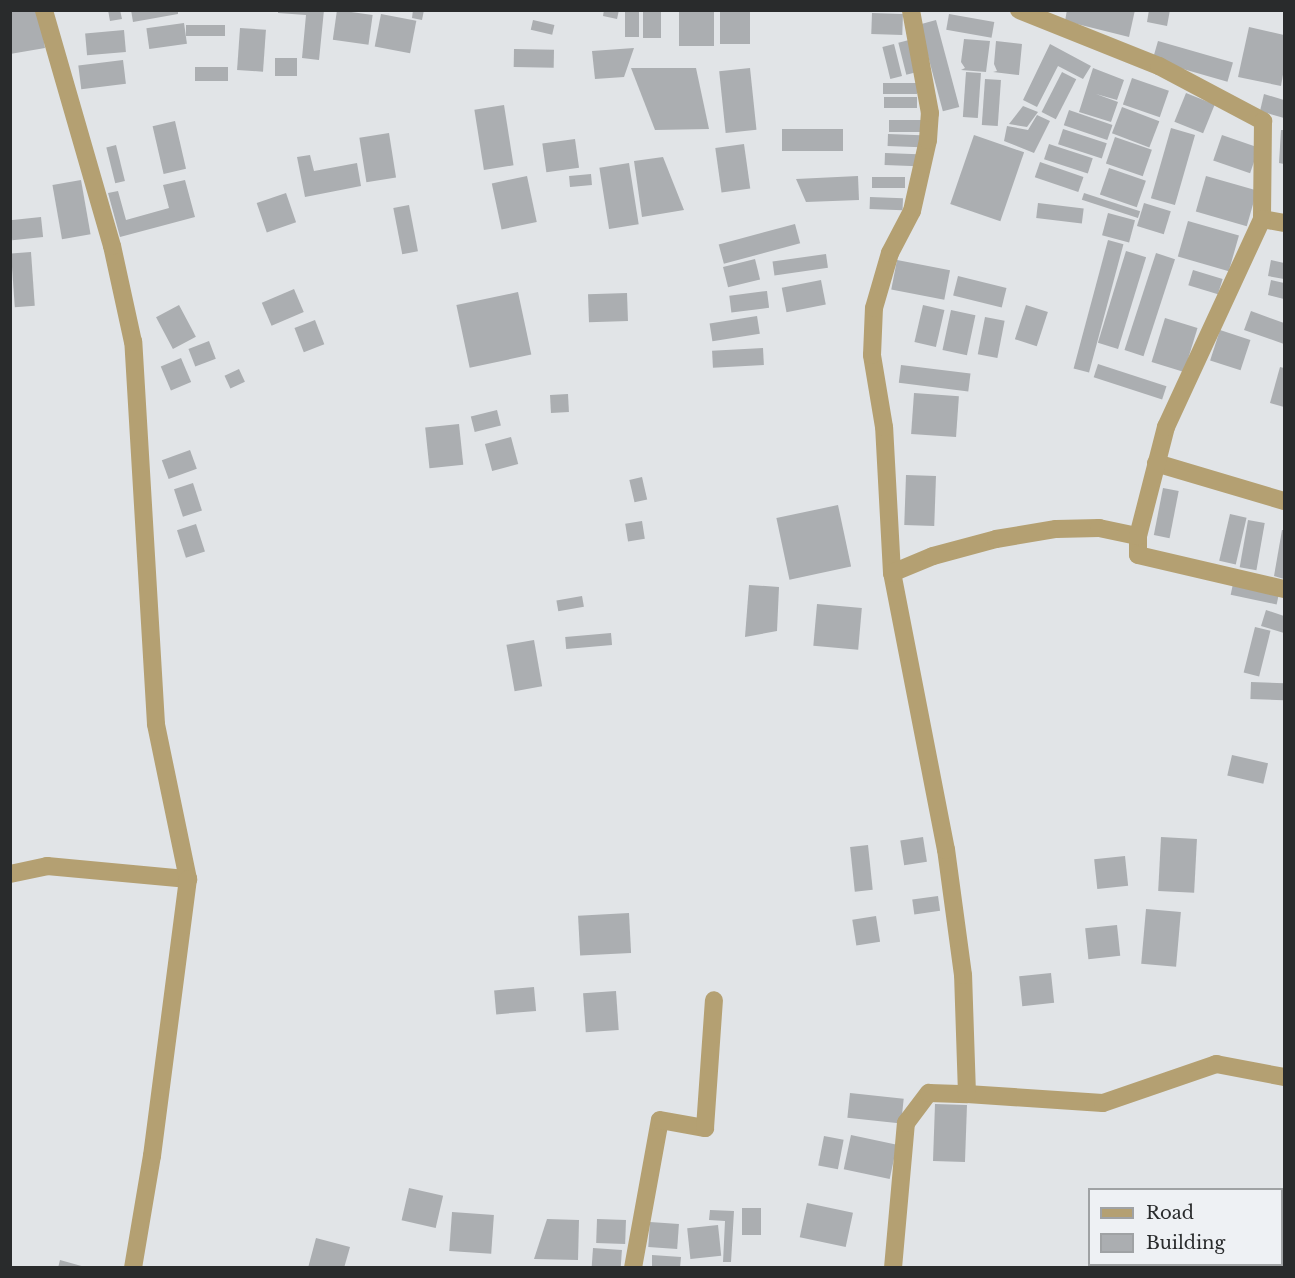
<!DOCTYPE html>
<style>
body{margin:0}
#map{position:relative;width:1295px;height:1278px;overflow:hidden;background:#e1e4e7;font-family:"Libre Baskerville",serif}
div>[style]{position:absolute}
.building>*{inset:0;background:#abaeb1;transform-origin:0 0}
.street>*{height:18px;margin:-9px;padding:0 9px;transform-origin:9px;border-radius:9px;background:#b4a072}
span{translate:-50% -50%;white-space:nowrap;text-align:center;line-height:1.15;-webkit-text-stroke:5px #eef1f4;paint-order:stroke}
.frame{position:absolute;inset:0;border:12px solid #292b2c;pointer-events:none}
.legend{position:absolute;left:1088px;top:1188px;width:195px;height:78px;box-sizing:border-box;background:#eef1f4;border:2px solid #9fa2a4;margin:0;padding:8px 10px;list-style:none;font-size:18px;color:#292b2c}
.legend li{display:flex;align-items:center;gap:12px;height:30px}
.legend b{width:30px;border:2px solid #9fa2a4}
</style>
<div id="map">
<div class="building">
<i style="clip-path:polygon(10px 10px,39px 10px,45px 48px,10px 54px)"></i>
<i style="clip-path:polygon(108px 10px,120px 10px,122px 19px,110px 21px)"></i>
<i style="clip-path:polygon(131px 10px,178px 10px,178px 14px,133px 22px)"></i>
<i style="clip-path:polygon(278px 10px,324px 10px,319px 60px,302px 58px,306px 15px,278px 13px)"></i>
<i style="left:337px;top:10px;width:36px;height:30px;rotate:8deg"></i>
<i style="clip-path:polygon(413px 10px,424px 10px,422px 20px,412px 18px)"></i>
<i style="clip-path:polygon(604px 10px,619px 10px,617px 19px,603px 16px)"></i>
<i style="left:625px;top:10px;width:14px;height:27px"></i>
<i style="left:643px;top:10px;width:18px;height:28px"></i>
<i style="left:679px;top:10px;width:35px;height:36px"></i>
<i style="left:720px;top:10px;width:30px;height:34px"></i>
<i style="clip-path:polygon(1067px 10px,1135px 10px,1129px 37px,1065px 21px)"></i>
<i style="clip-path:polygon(1149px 10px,1170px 10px,1167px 26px,1147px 22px)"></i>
<i style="left:872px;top:13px;width:31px;height:21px;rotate:2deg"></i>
<i style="left:381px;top:14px;width:36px;height:33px;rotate:11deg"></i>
<i style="left:949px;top:14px;width:46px;height:16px;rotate:10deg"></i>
<i style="left:533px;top:20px;width:22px;height:10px;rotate:13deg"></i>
<i style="left:936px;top:20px;width:90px;height:17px;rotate:75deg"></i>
<i style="left:184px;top:23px;width:21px;height:38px;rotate:82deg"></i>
<i style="left:225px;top:25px;width:11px;height:39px;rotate:90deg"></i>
<i style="clip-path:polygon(1249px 27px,1284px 35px,1284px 69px,1281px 86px,1238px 77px)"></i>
<i style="left:240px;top:28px;width:26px;height:42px;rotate:4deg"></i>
<i style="left:124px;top:30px;width:22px;height:39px;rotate:85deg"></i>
<i style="clip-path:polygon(964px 39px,990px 41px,986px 72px,961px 70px,965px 68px,961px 62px)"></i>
<i style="left:909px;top:40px;width:33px;height:11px;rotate:76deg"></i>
<i style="clip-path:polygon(996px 41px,1022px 44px,1019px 75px,993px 72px,997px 71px,994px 64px)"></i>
<i style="left:1158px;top:41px;width:78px;height:20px;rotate:16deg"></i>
<i style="left:894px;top:44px;width:33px;height:12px;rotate:76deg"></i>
<i style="clip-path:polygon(1050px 44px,1091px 66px,1083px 79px,1058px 66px,1037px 107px,1023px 100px)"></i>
<i style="clip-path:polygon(634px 48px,624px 77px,595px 79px,592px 51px)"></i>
<i style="left:514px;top:49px;width:40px;height:18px;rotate:1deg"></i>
<i style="left:275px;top:58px;width:22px;height:18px"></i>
<i style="left:123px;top:60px;width:24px;height:45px;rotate:83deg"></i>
<i style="left:228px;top:67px;width:14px;height:33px;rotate:90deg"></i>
<i style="clip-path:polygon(631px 68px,696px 68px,709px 129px,655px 130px)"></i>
<i style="left:750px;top:68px;width:62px;height:31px;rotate:84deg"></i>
<i style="clip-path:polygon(1093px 68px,1124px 80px,1117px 100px,1096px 94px,1118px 102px,1111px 122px,1079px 112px)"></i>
<i style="left:966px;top:72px;width:15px;height:45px;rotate:4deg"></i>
<i style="left:1062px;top:72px;width:16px;height:45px;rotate:27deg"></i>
<i style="left:1132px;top:78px;width:39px;height:28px;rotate:19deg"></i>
<i style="left:985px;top:79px;width:16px;height:46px;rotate:4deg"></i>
<i style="left:883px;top:83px;width:34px;height:11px"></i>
<i style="left:1186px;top:93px;width:31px;height:31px;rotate:22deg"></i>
<i style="clip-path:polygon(1264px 94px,1284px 100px,1284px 118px,1260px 111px)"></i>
<i style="left:884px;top:97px;width:33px;height:11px"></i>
<i style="left:504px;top:105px;width:61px;height:30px;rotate:81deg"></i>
<i style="clip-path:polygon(1023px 106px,1038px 112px,1027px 127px,1009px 124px)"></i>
<i style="left:1122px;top:107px;width:40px;height:28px;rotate:21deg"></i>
<i style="left:1069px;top:110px;width:46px;height:16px;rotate:19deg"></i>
<i style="clip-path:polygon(1037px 115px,1050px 121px,1034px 153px,1004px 141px,1007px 126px,1028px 130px)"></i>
<i style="left:889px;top:120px;width:33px;height:12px"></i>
<i style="left:175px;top:121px;width:49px;height:23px;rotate:77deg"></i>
<i style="left:1171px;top:128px;width:25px;height:73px;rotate:16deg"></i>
<i style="left:782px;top:129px;width:61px;height:22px"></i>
<i style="left:1063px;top:129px;width:46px;height:16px;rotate:18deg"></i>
<i style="clip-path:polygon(1281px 130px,1284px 130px,1284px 164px,1279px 163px)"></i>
<i style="left:389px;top:133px;width:45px;height:30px;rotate:81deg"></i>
<i style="left:888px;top:134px;width:33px;height:12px;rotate:2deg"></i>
<i style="left:974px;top:135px;width:53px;height:73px;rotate:19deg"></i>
<i style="left:1222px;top:135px;width:39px;height:27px;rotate:19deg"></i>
<i style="left:1115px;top:137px;width:39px;height:28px;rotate:19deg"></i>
<i style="left:575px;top:139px;width:29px;height:33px;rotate:82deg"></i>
<i style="left:744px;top:144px;width:45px;height:29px;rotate:82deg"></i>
<i style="left:1049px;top:144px;width:46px;height:16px;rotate:18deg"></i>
<i style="left:116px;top:145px;width:37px;height:10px;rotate:76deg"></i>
<i style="left:885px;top:153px;width:33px;height:12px;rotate:2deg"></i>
<i style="clip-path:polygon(310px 155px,314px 171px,357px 163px,361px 186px,305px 197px,297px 157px)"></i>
<i style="clip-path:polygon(663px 157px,684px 210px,642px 217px,634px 161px)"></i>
<i style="left:1040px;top:162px;width:46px;height:16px;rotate:19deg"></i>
<i style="left:629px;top:163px;width:62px;height:30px;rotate:81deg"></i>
<i style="left:1109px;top:168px;width:39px;height:28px;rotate:19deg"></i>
<i style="left:591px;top:174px;width:11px;height:22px;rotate:85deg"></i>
<i style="left:527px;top:176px;width:47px;height:36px;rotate:78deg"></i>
<i style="clip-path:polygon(858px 176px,859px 200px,806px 202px,796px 179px)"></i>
<i style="left:1206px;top:176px;width:53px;height:37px;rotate:16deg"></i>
<i style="left:872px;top:177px;width:33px;height:11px"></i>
<i style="left:81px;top:180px;width:55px;height:29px;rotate:80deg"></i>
<i style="clip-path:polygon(185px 180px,195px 217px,120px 237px,108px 193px,118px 191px,126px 220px,169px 208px,163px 185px)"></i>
<i style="left:286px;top:193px;width:31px;height:31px;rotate:71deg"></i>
<i style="left:1084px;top:193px;width:59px;height:7px;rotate:18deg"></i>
<i style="left:870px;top:197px;width:33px;height:12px;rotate:2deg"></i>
<i style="left:1038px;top:203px;width:46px;height:15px;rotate:7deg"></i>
<i style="left:1144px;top:203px;width:28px;height:24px;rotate:17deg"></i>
<i style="left:409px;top:205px;width:47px;height:16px;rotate:79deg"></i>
<i style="left:1108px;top:213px;width:28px;height:23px;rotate:15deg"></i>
<i style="left:41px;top:217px;width:20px;height:31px;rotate:84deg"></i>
<i style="left:1188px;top:221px;width:53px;height:37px;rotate:16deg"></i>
<i style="left:795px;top:224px;width:20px;height:79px;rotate:75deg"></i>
<i style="left:1108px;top:240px;width:16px;height:133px;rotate:15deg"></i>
<i style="left:1126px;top:251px;width:21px;height:96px;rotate:17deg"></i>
<i style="left:31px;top:252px;width:54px;height:20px;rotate:86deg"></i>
<i style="left:1156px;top:253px;width:20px;height:102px;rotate:18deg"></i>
<i style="left:826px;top:254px;width:14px;height:54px;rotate:82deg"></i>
<i style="left:755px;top:259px;width:21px;height:33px;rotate:76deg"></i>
<i style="left:897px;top:260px;width:54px;height:30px;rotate:11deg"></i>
<i style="clip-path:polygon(1271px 260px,1284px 263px,1284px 279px,1268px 276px)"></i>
<i style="left:1193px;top:270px;width:31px;height:16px;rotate:17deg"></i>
<i style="left:958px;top:276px;width:50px;height:20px;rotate:14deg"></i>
<i style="left:821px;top:280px;width:25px;height:40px;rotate:79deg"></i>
<i style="clip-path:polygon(1271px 280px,1284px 283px,1284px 299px,1268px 295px)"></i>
<i style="left:294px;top:289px;width:25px;height:35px;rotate:67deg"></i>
<i style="left:767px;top:291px;width:17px;height:38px;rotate:83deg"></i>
<i style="left:518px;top:292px;width:64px;height:63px;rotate:78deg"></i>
<i style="left:627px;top:293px;width:28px;height:39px;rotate:88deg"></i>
<i style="left:179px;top:305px;width:36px;height:26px;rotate:62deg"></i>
<i style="left:923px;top:305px;width:22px;height:38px;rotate:13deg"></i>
<i style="left:1026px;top:305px;width:23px;height:36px;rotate:18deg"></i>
<i style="left:951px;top:310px;width:25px;height:41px;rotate:12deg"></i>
<i style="clip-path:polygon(1251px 311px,1284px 323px,1284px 344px,1244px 330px)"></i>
<i style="left:757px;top:316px;width:18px;height:48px;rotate:81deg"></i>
<i style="left:985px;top:317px;width:20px;height:38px;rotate:11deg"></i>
<i style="left:1165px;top:318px;width:34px;height:46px;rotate:17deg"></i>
<i style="left:315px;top:320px;width:26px;height:22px;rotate:69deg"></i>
<i style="left:1220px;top:330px;width:32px;height:32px;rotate:18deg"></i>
<i style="left:209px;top:341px;width:19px;height:22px;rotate:69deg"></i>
<i style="left:763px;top:348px;width:17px;height:51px;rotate:87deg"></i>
<i style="left:181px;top:358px;width:26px;height:22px;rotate:67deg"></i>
<i style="left:1098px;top:364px;width:72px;height:14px;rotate:18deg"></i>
<i style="left:901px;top:365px;width:70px;height:18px;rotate:7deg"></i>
<i style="clip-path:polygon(1280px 367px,1284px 368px,1284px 407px,1270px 403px)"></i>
<i style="left:239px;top:369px;width:14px;height:16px;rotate:65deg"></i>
<i style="left:914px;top:393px;width:45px;height:41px;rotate:4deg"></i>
<i style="left:568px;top:394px;width:18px;height:18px;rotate:87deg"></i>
<i style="left:497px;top:410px;width:16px;height:27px;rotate:76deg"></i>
<i style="left:459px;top:424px;width:41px;height:34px;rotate:84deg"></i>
<i style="left:511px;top:437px;width:28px;height:27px;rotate:75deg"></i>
<i style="left:190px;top:450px;width:20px;height:30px;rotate:70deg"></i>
<i style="left:906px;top:475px;width:30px;height:50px;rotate:2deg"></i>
<i style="left:642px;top:477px;width:23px;height:13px;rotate:77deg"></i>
<i style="left:193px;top:483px;width:29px;height:20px;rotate:72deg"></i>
<i style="left:1163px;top:488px;width:16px;height:48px;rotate:11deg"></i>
<i style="left:838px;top:505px;width:63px;height:63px;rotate:78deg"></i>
<i style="left:1230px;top:514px;width:17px;height:48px;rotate:13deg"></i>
<i style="left:1248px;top:520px;width:17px;height:48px;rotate:10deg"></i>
<i style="left:642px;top:521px;width:18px;height:17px;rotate:81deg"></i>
<i style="left:196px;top:524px;width:29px;height:20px;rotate:72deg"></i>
<i style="clip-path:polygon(1282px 530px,1284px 530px,1284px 579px,1274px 576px)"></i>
<i style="left:1234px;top:579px;width:47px;height:16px;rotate:12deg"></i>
<i style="clip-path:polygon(749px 585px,779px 587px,777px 631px,745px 637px)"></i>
<i style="left:582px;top:596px;width:11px;height:26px;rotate:80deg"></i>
<i style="left:817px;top:604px;width:45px;height:42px;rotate:5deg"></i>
<i style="clip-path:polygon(1266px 610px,1284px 616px,1284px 633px,1261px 626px)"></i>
<i style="left:1255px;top:627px;width:16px;height:47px;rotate:14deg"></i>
<i style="left:611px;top:633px;width:12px;height:46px;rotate:85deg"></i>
<i style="left:534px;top:640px;width:47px;height:28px;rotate:80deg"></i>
<i style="left:1251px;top:682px;width:33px;height:17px;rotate:2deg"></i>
<i style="left:1232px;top:755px;width:37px;height:21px;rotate:13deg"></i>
<i style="left:923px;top:837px;width:25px;height:23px;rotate:81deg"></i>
<i style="left:1161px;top:837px;width:36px;height:54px;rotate:3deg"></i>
<i style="left:868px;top:845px;width:45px;height:18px;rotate:84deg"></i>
<i style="left:1125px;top:856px;width:30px;height:31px;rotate:84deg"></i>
<i style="left:938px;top:896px;width:15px;height:26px;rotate:82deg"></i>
<i style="left:1146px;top:909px;width:35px;height:55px;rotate:5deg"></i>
<i style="left:629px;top:913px;width:40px;height:51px;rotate:87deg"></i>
<i style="left:876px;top:916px;width:26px;height:24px;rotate:81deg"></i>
<i style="left:1117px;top:925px;width:31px;height:32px;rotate:84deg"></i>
<i style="left:1051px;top:973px;width:30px;height:32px;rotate:84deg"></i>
<i style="left:534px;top:987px;width:24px;height:40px;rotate:85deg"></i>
<i style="left:616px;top:991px;width:39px;height:33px;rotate:86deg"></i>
<i style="left:850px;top:1093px;width:54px;height:25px;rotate:6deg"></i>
<i style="left:935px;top:1104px;width:32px;height:57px;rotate:2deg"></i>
<i style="left:851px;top:1135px;width:47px;height:35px;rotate:12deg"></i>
<i style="left:824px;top:1136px;width:20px;height:30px;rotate:11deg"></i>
<i style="left:409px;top:1188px;width:35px;height:33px;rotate:13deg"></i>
<i style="left:807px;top:1203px;width:47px;height:35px;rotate:12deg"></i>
<i style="left:742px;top:1208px;width:19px;height:27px"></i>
<i style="clip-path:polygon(710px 1210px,734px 1211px,731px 1262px,723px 1262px,725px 1221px,709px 1220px)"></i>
<i style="left:452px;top:1212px;width:42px;height:39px;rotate:4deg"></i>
<i style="clip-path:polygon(547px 1219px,579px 1220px,578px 1260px,534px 1259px)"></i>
<i style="left:597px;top:1219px;width:29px;height:24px;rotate:2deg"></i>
<i style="left:650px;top:1222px;width:29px;height:25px;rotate:4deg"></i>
<i style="left:718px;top:1225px;width:31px;height:31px;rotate:84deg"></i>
<i style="clip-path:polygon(316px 1238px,350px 1247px,344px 1268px,308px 1268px)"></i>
<i style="left:593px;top:1248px;width:29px;height:20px;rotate:4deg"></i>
<i style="clip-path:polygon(652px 1255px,681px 1257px,680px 1268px,652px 1268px)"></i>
<i style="clip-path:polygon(60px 1260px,85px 1267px,85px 1268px,58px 1268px)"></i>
</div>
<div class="street">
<i style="left:1019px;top:10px;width:151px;rotate:21.8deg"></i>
<i style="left:1159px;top:66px;width:118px;rotate:27.9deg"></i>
<i style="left:1263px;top:121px;width:98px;rotate:90.6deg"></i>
<i style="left:1262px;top:219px;width:22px;rotate:10deg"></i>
<i style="left:1156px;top:463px;width:134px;rotate:16.5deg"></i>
<i style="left:1138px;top:536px;width:19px;rotate:90deg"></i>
<i style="left:1138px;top:555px;width:150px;rotate:13.1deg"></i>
<i style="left:892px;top:573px;width:146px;rotate:-93.1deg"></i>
<i style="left:884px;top:427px;width:73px;rotate:-99.5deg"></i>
<i style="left:872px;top:355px;width:47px;rotate:-87.6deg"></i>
<i style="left:874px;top:308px;width:57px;rotate:-73.8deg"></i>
<i style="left:890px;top:253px;width:47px;rotate:-62.4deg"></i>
<i style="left:912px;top:211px;width:73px;rotate:-77.3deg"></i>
<i style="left:928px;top:140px;width:27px;rotate:-86deg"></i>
<i style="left:930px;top:113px;width:105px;rotate:-100.5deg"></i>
<i style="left:10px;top:874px;width:38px;rotate:-12deg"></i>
<i style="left:47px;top:866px;width:142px;rotate:5.3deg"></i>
<i style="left:188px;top:879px;width:158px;rotate:-101.7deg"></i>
<i style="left:156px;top:724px;width:383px;rotate:-93.4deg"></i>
<i style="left:133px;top:342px;width:98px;rotate:-102.3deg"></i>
<i style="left:112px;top:246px;width:246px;rotate:-106.1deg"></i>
<i style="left:967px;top:1094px;width:136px;rotate:3.8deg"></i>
<i style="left:1103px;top:1103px;width:120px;rotate:-19deg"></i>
<i style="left:1216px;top:1064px;width:69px;rotate:10.8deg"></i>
<i style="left:133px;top:1268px;width:114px;rotate:-80.4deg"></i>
<i style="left:152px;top:1156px;width:279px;rotate:-82.6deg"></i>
<i style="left:633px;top:1268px;width:150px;rotate:-79.7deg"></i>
<i style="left:660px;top:1120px;width:46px;rotate:10.1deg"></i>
<i style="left:705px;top:1128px;width:128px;rotate:-86deg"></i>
<i style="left:893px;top:1268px;width:146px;rotate:-84.9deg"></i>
<i style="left:906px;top:1123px;width:38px;rotate:-53deg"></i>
<i style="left:929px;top:1093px;width:38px;rotate:2deg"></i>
<i style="left:967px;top:1094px;width:119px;rotate:-91.9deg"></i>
<i style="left:963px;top:975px;width:126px;rotate:-97.7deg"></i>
<i style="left:946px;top:850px;width:282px;rotate:-101deg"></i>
<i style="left:892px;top:573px;width:44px;rotate:-22.5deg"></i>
<i style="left:933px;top:556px;width:65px;rotate:-15.1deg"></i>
<i style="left:996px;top:539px;width:61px;rotate:-9.5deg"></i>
<i style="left:1056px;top:529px;width:43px;rotate:-1.3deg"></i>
<i style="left:1099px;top:528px;width:40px;rotate:12deg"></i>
<i style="left:1138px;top:536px;width:113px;rotate:-75.6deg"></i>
<i style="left:1166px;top:427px;width:229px;rotate:-65.2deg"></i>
</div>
<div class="frame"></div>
<ul class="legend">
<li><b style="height:8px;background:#b4a072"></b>Road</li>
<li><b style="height:16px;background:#abaeb1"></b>Building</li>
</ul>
</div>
